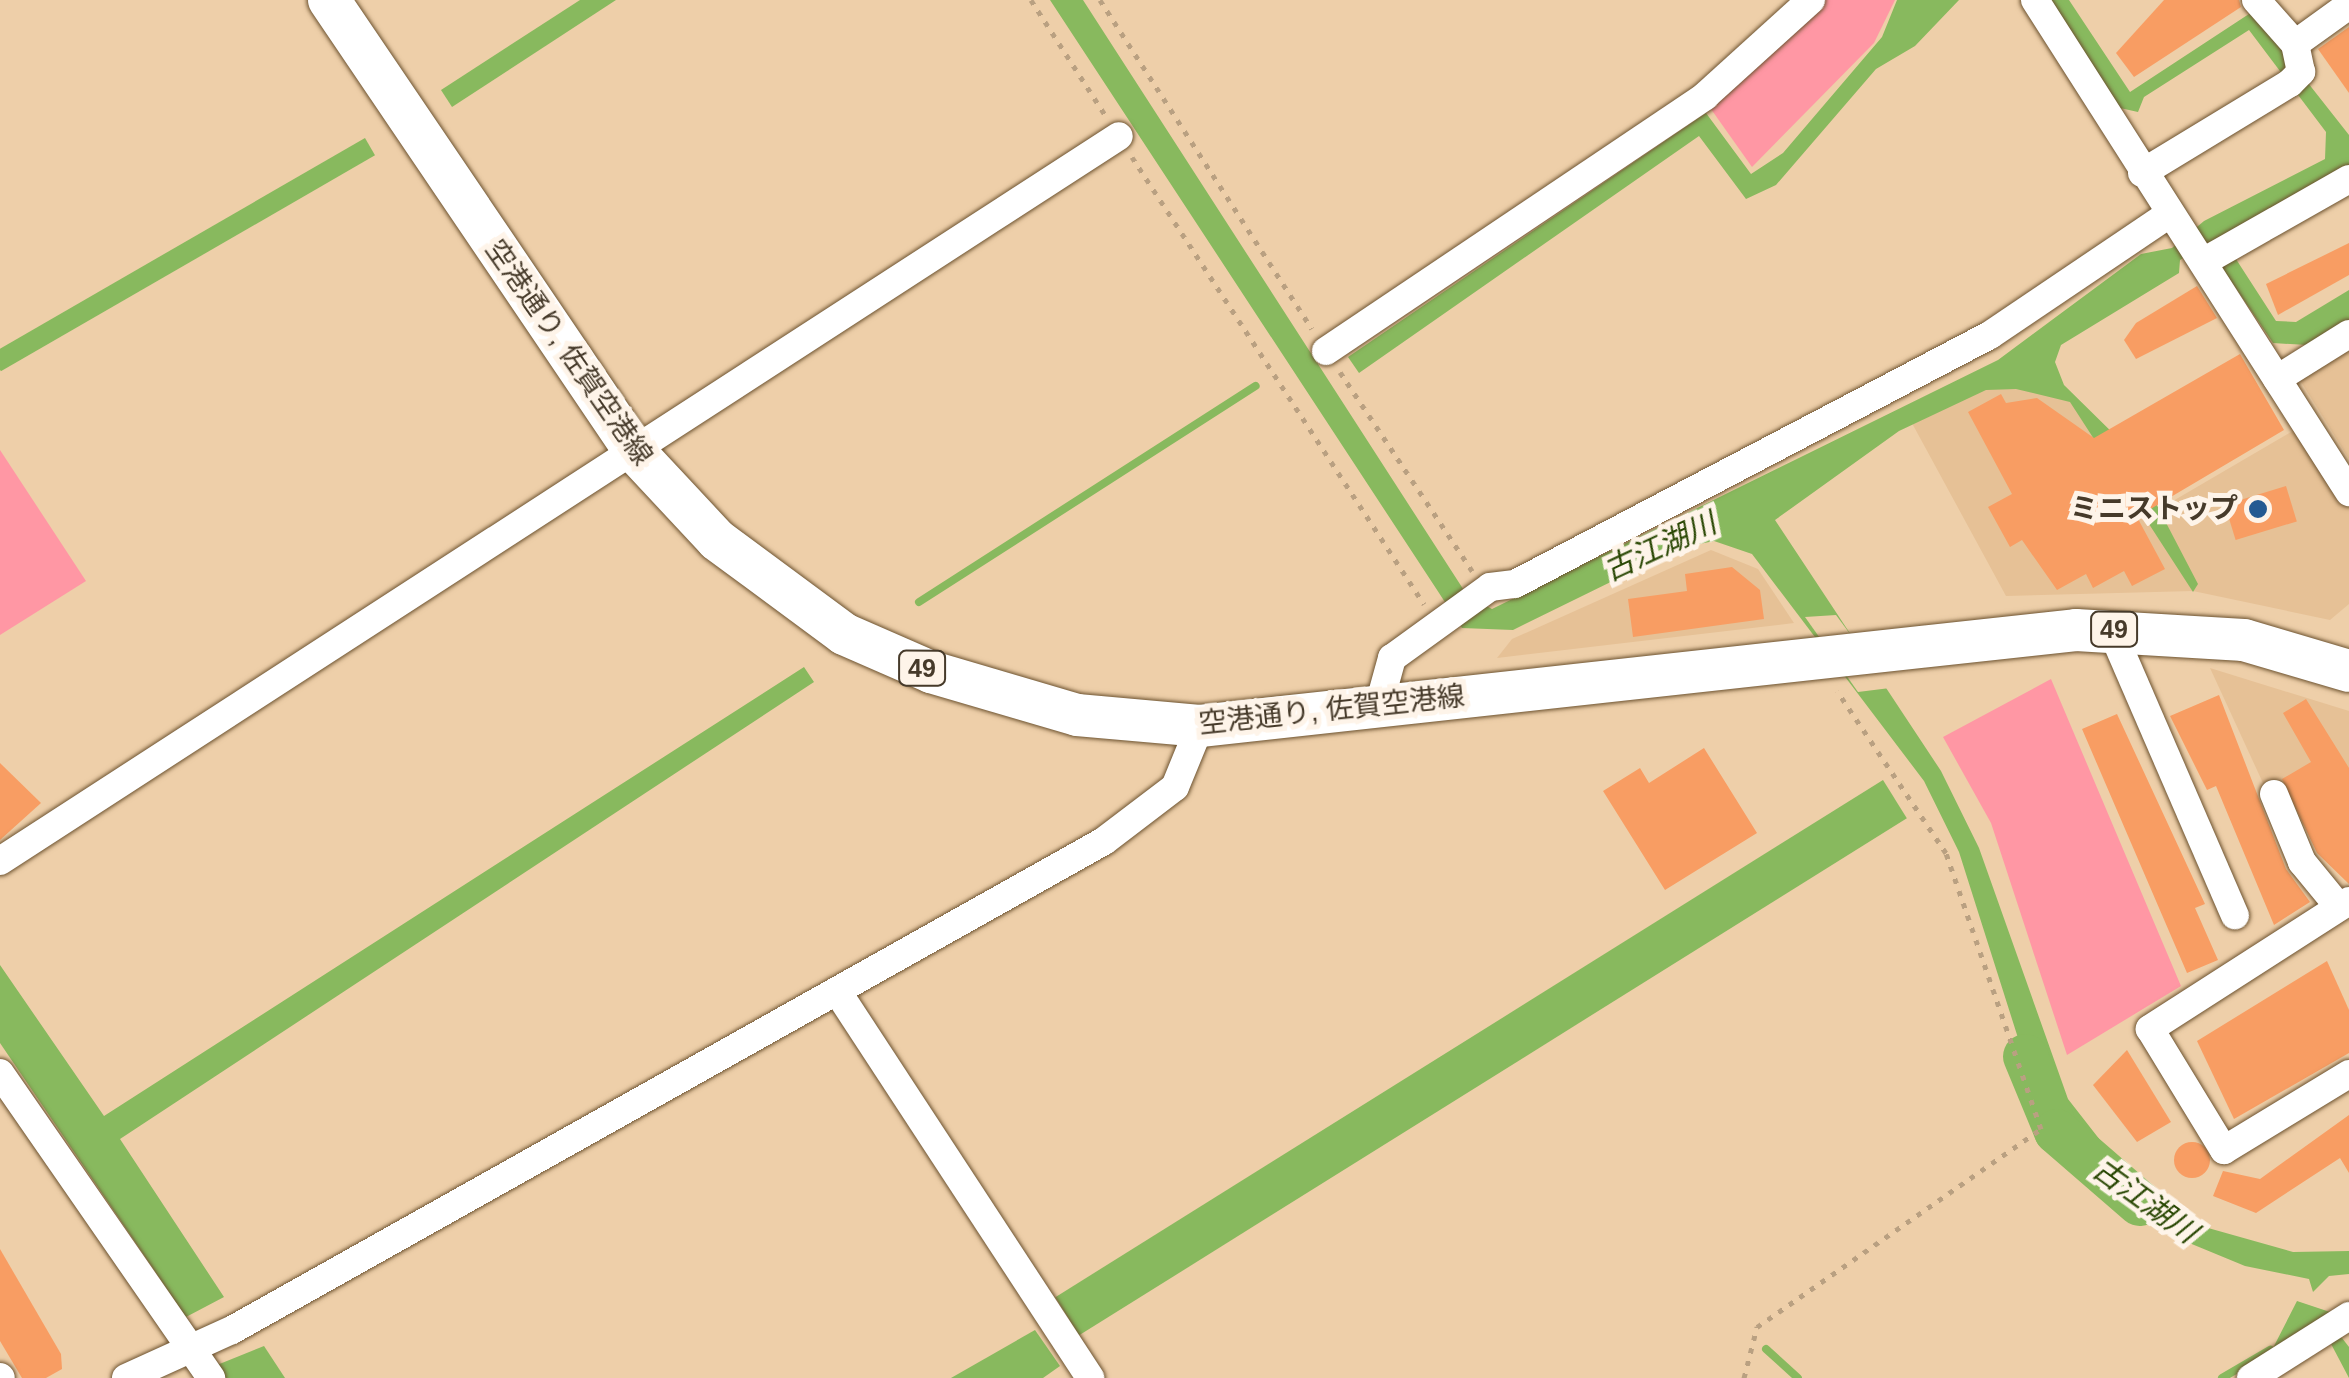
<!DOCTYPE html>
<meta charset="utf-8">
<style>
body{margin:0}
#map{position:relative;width:2349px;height:1378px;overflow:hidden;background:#eecfa9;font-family:Arial,"Noto Sans JP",sans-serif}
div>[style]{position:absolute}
.built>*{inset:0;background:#e6c196}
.green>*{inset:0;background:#ff97a4}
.water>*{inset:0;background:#88b95e;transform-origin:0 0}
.pier>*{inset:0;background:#eecfa9}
.stream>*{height:8px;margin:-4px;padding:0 4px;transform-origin:4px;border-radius:4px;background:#88b95e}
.river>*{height:45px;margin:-22.5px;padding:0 22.5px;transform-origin:22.5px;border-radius:22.5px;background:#88b95e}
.building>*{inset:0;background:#f89d63;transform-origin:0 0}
.round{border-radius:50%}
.path>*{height:5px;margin-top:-2.5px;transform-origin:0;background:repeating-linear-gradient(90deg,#b9a081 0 5px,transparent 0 13px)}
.roads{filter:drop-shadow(0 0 2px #6c522f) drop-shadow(0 0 2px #6c522f)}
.minor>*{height:28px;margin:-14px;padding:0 14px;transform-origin:14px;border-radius:14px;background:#fff}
.primary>*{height:42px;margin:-21px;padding:0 21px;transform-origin:21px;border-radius:21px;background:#fff}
.dots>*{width:28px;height:28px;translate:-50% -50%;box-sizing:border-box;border:5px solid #fef4e9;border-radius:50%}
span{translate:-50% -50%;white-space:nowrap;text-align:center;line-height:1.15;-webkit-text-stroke:10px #fef4e9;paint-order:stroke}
.shield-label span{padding:2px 8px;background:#fef4e9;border:2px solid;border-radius:8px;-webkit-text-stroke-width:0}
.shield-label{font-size:25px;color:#463a2a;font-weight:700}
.street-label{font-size:28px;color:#463a2a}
.poi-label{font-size:28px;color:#463a2a;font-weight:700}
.right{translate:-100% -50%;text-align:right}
.water-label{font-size:30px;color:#294703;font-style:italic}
</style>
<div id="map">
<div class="built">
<i style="clip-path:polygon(2349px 345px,2349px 459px,2298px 377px)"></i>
<i style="clip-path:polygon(2028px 363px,2087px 410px,2149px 515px,2298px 428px,2349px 507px,2349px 604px,2330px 620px,2193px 591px,2006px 596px,1907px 414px)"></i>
<i style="clip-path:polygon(1711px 550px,1758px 569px,1794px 623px,1497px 658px,1512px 639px)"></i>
<i style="clip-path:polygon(2210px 668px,2349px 711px,2349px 803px,2286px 833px)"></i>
</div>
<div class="green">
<i style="clip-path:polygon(1821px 0,1895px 0,1874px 43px,1752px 167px,1706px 102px)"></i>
<i style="clip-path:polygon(0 450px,86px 581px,0 635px)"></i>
<i style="clip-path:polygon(2051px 679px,2181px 986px,2067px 1055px,1991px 823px,1943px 737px)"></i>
</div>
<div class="water">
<i style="clip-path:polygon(580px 0,616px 0,452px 107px,441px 90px)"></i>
<i style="clip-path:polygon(1050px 0,1083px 0,1467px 595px,1492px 609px,1998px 360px,2141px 254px,2172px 248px,2204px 221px,2325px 159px,2326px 132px,2249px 30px,2144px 97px,2138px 112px,2120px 108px,2051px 0,2069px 0,2130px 92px,2252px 12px,2349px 135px,2349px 166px,2223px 239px,2276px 321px,2296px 322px,2349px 290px,2349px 321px,2307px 345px,2273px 343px,2206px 244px,2180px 260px,2179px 273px,2061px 345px,2055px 362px,2064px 385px,2126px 446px,2198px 584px,2193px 592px,2070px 402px,2016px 389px,1986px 390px,1899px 431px,1775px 520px,1941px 771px,1979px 848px,2068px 1099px,2125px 1172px,2201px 1226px,2293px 1252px,2349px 1251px,2349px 1274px,2329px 1276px,2313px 1292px,2309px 1279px,2245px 1266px,2182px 1240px,2108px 1184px,2038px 1101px,1959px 852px,1924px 781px,1752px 554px,1714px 541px,1680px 548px,1513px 630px,1462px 628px)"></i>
<i style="clip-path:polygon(1897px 0,1959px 0,1915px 46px,1876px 69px,1776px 185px,1746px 199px,1699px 136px,1359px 373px,1348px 357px,1706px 113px,1751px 174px,1783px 153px,1882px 37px)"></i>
<i style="left:365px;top:138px;width:20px;height:432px;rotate:60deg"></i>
<i style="clip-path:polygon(804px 667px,814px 682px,120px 1139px,224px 1297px,186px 1317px,0 1043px,0 965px,104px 1116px)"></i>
<i style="left:1883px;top:780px;width:45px;height:976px;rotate:58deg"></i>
<i style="clip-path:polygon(2297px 1301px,2333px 1313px,2328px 1320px,2349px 1347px,2349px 1378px,2320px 1323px,2273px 1348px)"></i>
<i style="clip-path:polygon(1035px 1330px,1060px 1366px,1043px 1378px,951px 1378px)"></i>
<i style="clip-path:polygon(264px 1346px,285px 1378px,226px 1378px,217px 1365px)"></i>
</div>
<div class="pier">
<i style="clip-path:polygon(1836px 615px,1890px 688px,1858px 692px,1805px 617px)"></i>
</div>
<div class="stream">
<i style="left:919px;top:602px;width:400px;rotate:-32.7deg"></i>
<i style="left:1766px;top:1349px;width:43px;rotate:42.2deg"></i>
<i style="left:2222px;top:1378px;width:56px;rotate:-30.3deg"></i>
</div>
<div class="river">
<i style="left:2025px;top:1056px;width:81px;rotate:67.5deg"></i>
<i style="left:2056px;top:1131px;width:110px;rotate:40.9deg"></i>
</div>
<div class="building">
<i style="clip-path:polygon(2164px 0,2239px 0,2241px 7px,2134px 77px,2116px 53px)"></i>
<i style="clip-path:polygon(2349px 27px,2349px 93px,2318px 49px)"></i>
<i style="clip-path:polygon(2349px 243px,2349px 275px,2278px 315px,2266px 284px)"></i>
<i style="clip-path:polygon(2197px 286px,2217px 318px,2136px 359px,2124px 340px,2136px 323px)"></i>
<i style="clip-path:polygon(2240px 354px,2284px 430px,2137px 517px,2165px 569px,2132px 586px,2124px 571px,2093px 588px,2086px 574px,2057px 590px,2022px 540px,2010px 547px,1988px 507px,2012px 494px,1968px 412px,2001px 394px,2006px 403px,2037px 398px,2094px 438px)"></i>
<i style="left:2286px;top:486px;width:37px;height:64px;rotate:73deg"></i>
<i style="clip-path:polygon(1732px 567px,1760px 590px,1764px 619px,1633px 637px,1628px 599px,1687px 591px,1685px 574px)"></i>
<i style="clip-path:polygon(2219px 695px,2286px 869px,2310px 902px,2274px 925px,2216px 786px,2207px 790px,2170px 716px)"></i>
<i style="clip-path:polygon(2306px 699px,2349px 768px,2349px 884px,2317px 853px,2282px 779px,2311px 762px,2283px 713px)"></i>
<i style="clip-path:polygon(2117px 714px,2205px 904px,2195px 908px,2218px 960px,2187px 973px,2082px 729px)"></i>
<i style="clip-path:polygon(1704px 748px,1757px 833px,1665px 890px,1603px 791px,1640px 768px,1649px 783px)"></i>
<i style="clip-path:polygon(0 763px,41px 803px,0 840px)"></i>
<i style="clip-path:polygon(2327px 961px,2349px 1010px,2349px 1053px,2234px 1119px,2197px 1041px)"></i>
<i style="clip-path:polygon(2127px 1050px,2171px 1122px,2137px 1142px,2093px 1085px)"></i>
<i style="clip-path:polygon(2349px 1115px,2349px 1173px,2340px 1158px,2256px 1213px,2213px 1196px,2223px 1171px,2260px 1179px)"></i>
<i class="round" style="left:2174px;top:1142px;width:36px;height:36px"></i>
<i style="clip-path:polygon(0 1249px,61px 1354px,62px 1369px,46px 1378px,22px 1378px,0 1341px)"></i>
</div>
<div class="path">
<i style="left:1031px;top:0;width:140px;rotate:57.2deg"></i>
<i style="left:1100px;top:0;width:391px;rotate:57.2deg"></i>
<i style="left:1132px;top:157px;width:534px;rotate:56.85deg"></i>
<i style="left:1340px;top:372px;width:239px;rotate:56.4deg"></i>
<i style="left:1744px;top:1378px;width:53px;rotate:-75.7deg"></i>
<i style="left:1757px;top:1327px;width:346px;rotate:-34.9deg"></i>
<i style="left:2041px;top:1129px;width:292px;rotate:-109deg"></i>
<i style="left:1946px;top:853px;width:195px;rotate:-123.9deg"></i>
</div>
<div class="roads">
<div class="minor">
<i style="left:2035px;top:0;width:584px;rotate:57.45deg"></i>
<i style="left:2256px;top:0;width:59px;rotate:48.4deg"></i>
<i style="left:2142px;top:173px;width:173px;rotate:-31.3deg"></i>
<i style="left:2290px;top:83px;width:16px;rotate:-45deg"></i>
<i style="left:2301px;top:72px;width:29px;rotate:-102deg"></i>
<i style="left:2295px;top:44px;width:67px;rotate:-35.8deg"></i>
<i style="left:2203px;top:262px;width:168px;rotate:-29.6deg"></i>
<i style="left:1326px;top:351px;width:457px;rotate:-33.9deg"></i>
<i style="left:1705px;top:96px;width:143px;rotate:-42.2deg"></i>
<i style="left:2277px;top:379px;width:85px;rotate:-32deg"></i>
<i style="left:2111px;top:629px;width:312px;rotate:66.6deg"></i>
<i style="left:1379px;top:705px;width:49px;rotate:-74.5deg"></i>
<i style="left:1392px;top:658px;width:121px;rotate:-35.9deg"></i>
<i style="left:1490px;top:587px;width:25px;rotate:-7deg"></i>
<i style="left:1515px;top:584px;width:536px;rotate:-27.66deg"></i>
<i style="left:1990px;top:335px;width:215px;rotate:-34deg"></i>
<i style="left:2274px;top:794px;width:74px;rotate:67.6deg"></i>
<i style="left:2302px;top:862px;width:58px;rotate:50.6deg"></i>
<i style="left:0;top:861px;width:1333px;rotate:-32.94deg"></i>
<i style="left:2349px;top:901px;width:237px;rotate:147.3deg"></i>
<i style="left:2150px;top:1029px;width:142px;rotate:58.6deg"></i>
<i style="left:2224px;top:1150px;width:146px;rotate:-31.3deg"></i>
<i style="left:839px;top:994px;width:459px;rotate:56.8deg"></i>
<i style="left:0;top:1073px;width:371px;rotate:55.3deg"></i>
<i style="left:0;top:1377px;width:1px;rotate:45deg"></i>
<i style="left:126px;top:1378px;width:116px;rotate:-24.4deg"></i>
<i style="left:232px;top:1330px;width:1000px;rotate:-29.28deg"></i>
<i style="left:1104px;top:841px;width:89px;rotate:-37.3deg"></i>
<i style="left:1175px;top:787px;width:66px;rotate:-67.7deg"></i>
<i style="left:2251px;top:1378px;width:116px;rotate:-32.3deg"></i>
</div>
<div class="primary">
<i style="left:329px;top:0;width:546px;rotate:55.9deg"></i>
<i style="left:635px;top:452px;width:120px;rotate:47deg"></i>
<i style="left:717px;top:540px;width:158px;rotate:36.5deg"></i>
<i style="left:844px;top:634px;width:95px;rotate:23.6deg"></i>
<i style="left:931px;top:672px;width:152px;rotate:16.4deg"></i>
<i style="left:1077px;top:715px;width:123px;rotate:5.1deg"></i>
<i style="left:1200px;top:726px;width:881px;rotate:-6.25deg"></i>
<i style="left:2076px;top:630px;width:168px;rotate:3.4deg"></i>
<i style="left:2244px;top:640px;width:109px;rotate:16.4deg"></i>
</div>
</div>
<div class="dots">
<i style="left:2258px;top:509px;background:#245a92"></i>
</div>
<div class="shield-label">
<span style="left:2114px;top:629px">49</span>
<span style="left:922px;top:668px">49</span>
</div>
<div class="street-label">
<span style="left:569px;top:353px;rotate:55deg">空港通り, 佐賀空港線</span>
<span style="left:1332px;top:710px;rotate:-6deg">空港通り, 佐賀空港線</span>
</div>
<div class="poi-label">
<span class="right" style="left:2238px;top:509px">ミニストップ</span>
</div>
<div class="water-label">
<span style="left:1660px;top:547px;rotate:-25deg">古江湖川</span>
<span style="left:2145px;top:1201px;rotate:36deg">古江湖川</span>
</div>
</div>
